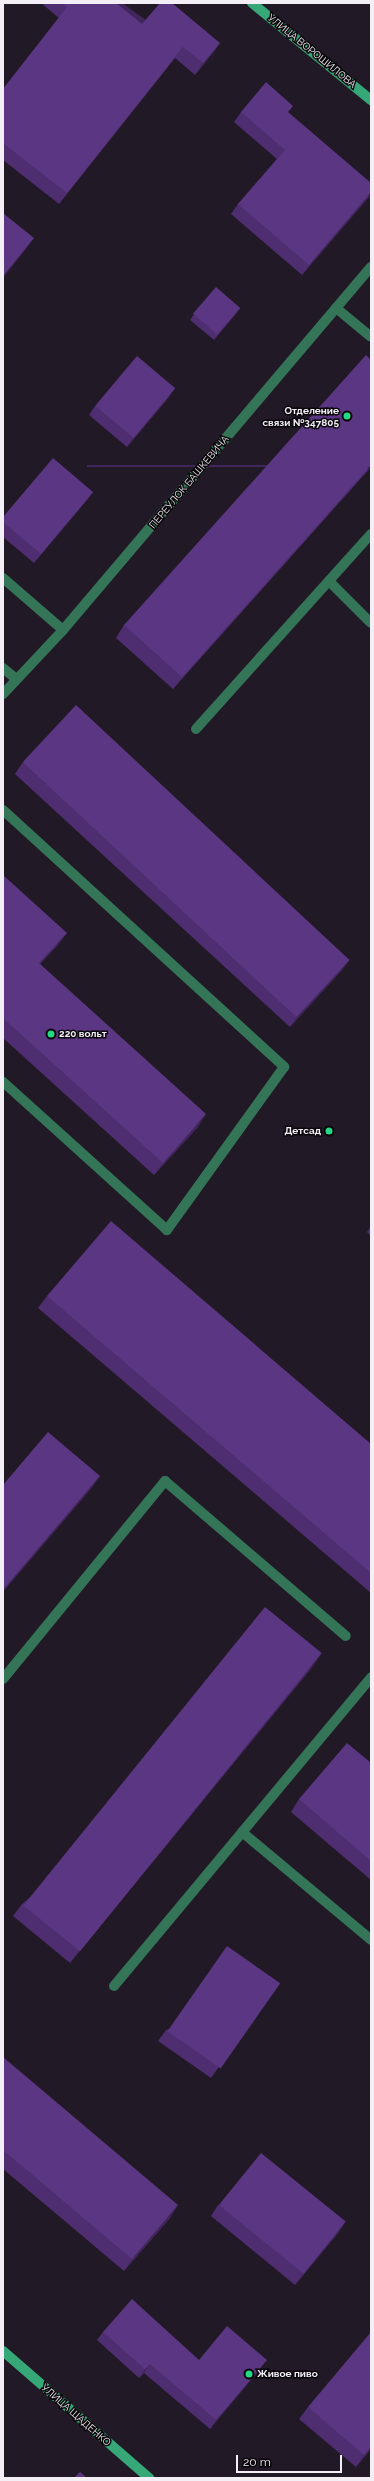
<!DOCTYPE html>
<meta charset="utf-8">
<style>
body{margin:0}
#map{position:relative;width:374px;height:2481px;overflow:hidden;background:#211925;font-family:Raleway,sans-serif}
div>[style]{position:absolute}
.lane>*{height:10px;margin:-5px;padding:0 5px;transform-origin:5px;border-radius:5px;background:#347557}
.street>*{height:10px;margin:-5px;padding:0 5px;transform-origin:5px;border-radius:5px;background:#347557}
.secondary>*{height:10px;margin:-5px;padding:0 5px;transform-origin:5px;border-radius:5px;background:#36a877}
.wall>*{inset:0;background:#4e2e70}
.shaded-wall>*{inset:0;background:#40265b;transform-origin:0 0}
.building>*{inset:0;background:#5b3682;transform-origin:0 0}
.dots>*{width:11px;height:11px;translate:-50% -50%;box-sizing:border-box;border:2px solid #09060a;border-radius:50%}
span{translate:-50% -50%;white-space:nowrap;text-align:center;line-height:1.15;-webkit-text-stroke:3px #09060a;paint-order:stroke}
.street-label{font-size:10px;color:#f4eef7}
.poi-label{font-size:10px;color:#f4eef7;font-weight:700}
.right{translate:-100% -50%;text-align:right}
.left{translate:0 -50%;text-align:left}
.frame{position:absolute;inset:0;border:4px solid #f4eef7;pointer-events:none}
.scale{position:absolute;left:236px;top:2455px;width:106px;height:18px;box-sizing:border-box;border:2px solid #f4eef7;border-top:0;padding-left:5px;font-size:12px;line-height:14px;white-space:nowrap;color:#f4eef7;-webkit-text-stroke:3px #09060a;paint-order:stroke}
</style>
<div id="map">
<div class="lane">
<i style="left:336px;top:308px;width:45px;rotate:39.6deg"></i>
<i style="left:329px;top:581px;width:59px;rotate:45deg"></i>
<i style="left:196px;top:729px;width:262px;rotate:-48.1deg"></i>
<i style="left:3px;top:810px;width:381px;rotate:42.4deg"></i>
<i style="left:284px;top:1067px;width:201px;rotate:125.7deg"></i>
<i style="left:167px;top:1230px;width:221px;rotate:-137.9deg"></i>
<i style="left:3px;top:1679px;width:256px;rotate:-50.7deg"></i>
<i style="left:165px;top:1481px;width:238px;rotate:40.6deg"></i>
<i style="left:242px;top:1832px;width:168px;rotate:39.9deg"></i>
<i style="left:114px;top:1986px;width:402px;rotate:-50.2deg"></i>
</div>
<div class="street">
<i style="left:3px;top:578px;width:79px;rotate:40.9deg"></i>
<i style="left:3px;top:668px;width:17px;rotate:40deg"></i>
<i style="left:3px;top:694px;width:88px;rotate:-46.8deg"></i>
<i style="left:63px;top:630px;width:476px;rotate:-49.7deg"></i>
</div>
<div class="secondary">
<i style="left:252px;top:3px;width:154px;rotate:39.2deg"></i>
<i style="left:3px;top:2351px;width:194px;rotate:41deg"></i>
</div>
<div class="wall">
<i style="clip-path:polygon(41px 3px,116px 3px,142px 24px,220px 43px,212px 54px,195px 75px,175px 58px,59px 204px,3px 160px,3px 89px,59px 18px)"></i>
<i style="clip-path:polygon(241px 112px,288px 113px,369px 197px,302px 275px,231px 214px,238px 204px,277px 159px,234px 122px)"></i>
<i style="clip-path:polygon(240px 308px,214px 340px,190px 320px,194px 314px)"></i>
<i style="clip-path:polygon(169px 397px,127px 447px,89px 415px,95px 406px)"></i>
<i style="clip-path:polygon(371px 467px,173px 689px,116px 638px,124px 625px)"></i>
<i style="clip-path:polygon(93px 492px,87px 500px,34px 563px,3px 537px,3px 517px)"></i>
<i style="clip-path:polygon(23px 762px,342px 970px,290px 1027px,15px 774px)"></i>
<i style="clip-path:polygon(3px 875px,58px 945px,40px 964px,198px 1127px,154px 1175px,3px 1038px)"></i>
<i style="clip-path:polygon(371px 1226px,371px 1236px,367px 1232px)"></i>
<i style="clip-path:polygon(47px 1296px,371px 1444px,371px 1593px,38px 1308px)"></i>
<i style="clip-path:polygon(314px 1665px,70px 1963px,13px 1916px,22px 1904px)"></i>
<i style="clip-path:polygon(371px 1763px,371px 1880px,291px 1812px,299px 1799px)"></i>
<i style="clip-path:polygon(280px 1983px,211px 2078px,158px 2041px,166px 2030px)"></i>
<i style="clip-path:polygon(3px 2057px,170px 2218px,124px 2271px,3px 2169px)"></i>
<i style="clip-path:polygon(218px 2205px,339px 2232px,295px 2285px,211px 2216px)"></i>
<i style="clip-path:polygon(103px 2332px,199px 2360px,260px 2369px,210px 2429px,144px 2373px,139px 2378px,97px 2340px)"></i>
<i style="clip-path:polygon(308px 2407px,371px 2449px,356px 2467px,299px 2419px)"></i>
</div>
<div class="shaded-wall">
<i style="clip-path:polygon(220px 43px,212px 54px,195px 75px,203px 63px)"></i>
<i style="left:183px;top:47px;width:14px;height:186px;rotate:126deg"></i>
<i style="clip-path:polygon(371px 192px,371px 194px,369px 197px,302px 275px,309px 265px)"></i>
<i style="clip-path:polygon(34px 238px,26px 249px,3px 278px,3px 276px)"></i>
<i style="clip-path:polygon(240px 308px,237px 313px,214px 340px,218px 335px)"></i>
<i style="clip-path:polygon(175px 388px,169px 397px,127px 447px,133px 438px)"></i>
<i style="left:371px;top:465px;width:2px;height:284px;rotate:90deg"></i>
<i style="clip-path:polygon(93px 492px,87px 500px,34px 563px,41px 554px)"></i>
<i style="clip-path:polygon(67px 933px,58px 945px,30px 975px,39px 963px)"></i>
<i style="clip-path:polygon(351px 958px,342px 970px,290px 1027px,298px 1015px)"></i>
<i style="clip-path:polygon(206px 1114px,198px 1127px,154px 1175px,163px 1163px)"></i>
<i style="clip-path:polygon(100px 1476px,91px 1489px,3px 1592px,3px 1590px)"></i>
<i style="clip-path:polygon(322px 1653px,314px 1665px,70px 1963px,79px 1950px)"></i>
<i style="clip-path:polygon(178px 2205px,170px 2218px,124px 2271px,132px 2259px)"></i>
<i style="clip-path:polygon(346px 2221px,339px 2232px,295px 2285px,303px 2274px)"></i>
<i style="clip-path:polygon(267px 2360px,260px 2369px,210px 2429px,216px 2420px)"></i>
<i style="clip-path:polygon(150px 2364px,144px 2373px,139px 2378px,145px 2369px)"></i>
<i style="clip-path:polygon(371px 2447px,371px 2449px,356px 2467px,364px 2455px)"></i>
</div>
<div class="building">
<i style="clip-path:polygon(62px 3px,116px 3px,142px 24px,160px 3px,172px 3px,220px 43px,203px 63px,183px 47px,67px 193px,3px 143px,3px 89px,67px 7px)"></i>
<i style="clip-path:polygon(266px 82px,293px 106px,288px 112px,371px 183px,371px 192px,309px 265px,238px 204px,285px 150px,241px 112px)"></i>
<i style="clip-path:polygon(3px 213px,34px 238px,3px 276px)"></i>
<i style="left:216px;top:287px;width:32px;height:35px;rotate:41deg"></i>
<i style="clip-path:polygon(366px 355px,371px 360px,371px 465px,182px 677px,124px 625px)"></i>
<i style="left:137px;top:356px;width:50px;height:65px;rotate:40deg"></i>
<i style="clip-path:polygon(53px 458px,93px 492px,41px 554px,3px 522px,3px 517px)"></i>
<i style="left:76px;top:705px;width:374px;height:78px;rotate:43deg"></i>
<i style="clip-path:polygon(3px 875px,67px 933px,39px 963px,206px 1114px,163px 1163px,3px 1018px)"></i>
<i style="clip-path:polygon(111px 1221px,371px 1444px,371px 1573px,47px 1296px)"></i>
<i style="clip-path:polygon(48px 1432px,100px 1476px,3px 1590px,3px 1485px)"></i>
<i style="left:265px;top:1607px;width:73px;height:384px;rotate:39deg"></i>
<i style="clip-path:polygon(347px 1743px,371px 1763px,371px 1861px,299px 1799px)"></i>
<i style="left:227px;top:1946px;width:65px;height:104px;rotate:35deg"></i>
<i style="clip-path:polygon(3px 2057px,178px 2205px,132px 2259px,3px 2150px)"></i>
<i style="left:261px;top:2153px;width:109px;height:67px;rotate:39deg"></i>
<i style="clip-path:polygon(132px 2299px,199px 2360px,227px 2326px,267px 2360px,216px 2420px,150px 2364px,145px 2369px,103px 2332px)"></i>
<i style="clip-path:polygon(371px 2332px,371px 2447px,364px 2455px,308px 2407px)"></i>
<i style="clip-path:polygon(80px 2472px,87px 2478px,74px 2478px)"></i>
</div>
<div class="dots">
<i style="left:347px;top:416px;background:#25d886"></i>
<i style="left:51px;top:1034px;background:#25d886"></i>
<i style="left:329px;top:1131px;background:#25d886"></i>
<i style="left:249px;top:2374px;background:#25d886"></i>
</div>
<div class="street-label">
<span style="left:312px;top:51px;rotate:39deg">УЛИЦА ВОРОШИЛОВА</span>
<span style="left:189px;top:482px;rotate:-50deg">ПЕРЕУЛОК БАШКЕВИЧА</span>
<span style="left:76px;top:2415px;rotate:41deg">УЛИЦА ЩАДЕНКО</span>
</div>
<div class="poi-label">
<span class="right" style="left:339px;top:416px">Отделение<br>связи №347805</span>
<span class="left" style="left:59px;top:1034px">220 вольт</span>
<span class="right" style="left:321px;top:1131px">Детсад</span>
<span class="left" style="left:257px;top:2374px">Живое пиво</span>
</div>
<div class="frame"></div>
<div class="scale">20 m</div>
</div>
